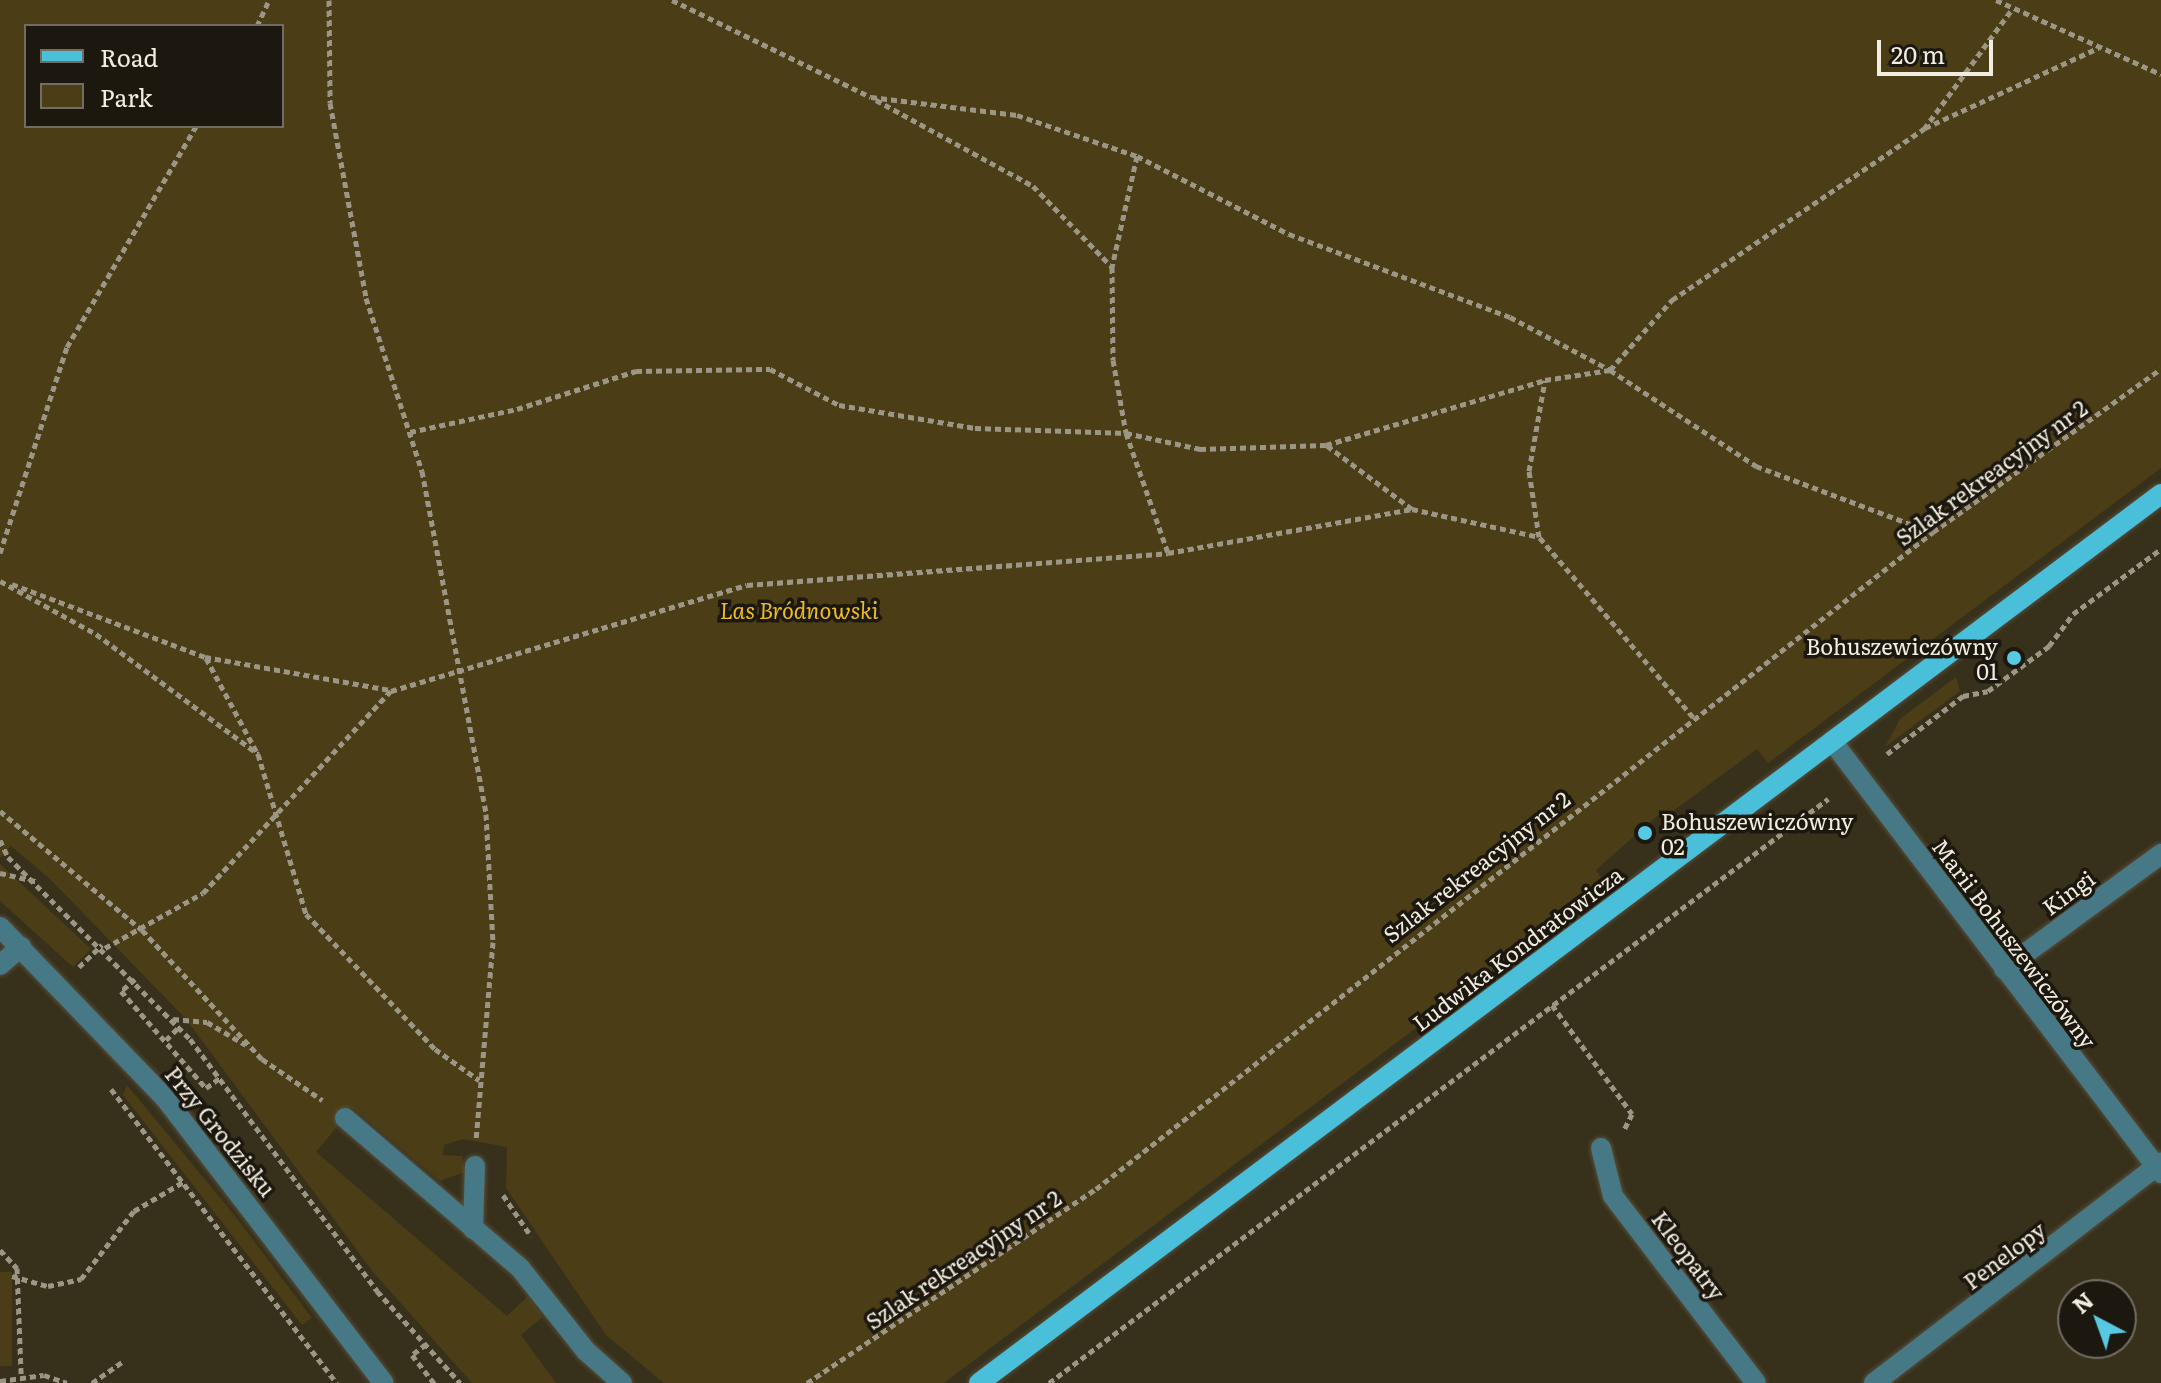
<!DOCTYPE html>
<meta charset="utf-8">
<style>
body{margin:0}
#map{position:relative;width:2161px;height:1383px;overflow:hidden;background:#37301b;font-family:Literata,serif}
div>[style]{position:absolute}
.green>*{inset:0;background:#4b3d16;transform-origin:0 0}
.path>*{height:5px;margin-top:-2.5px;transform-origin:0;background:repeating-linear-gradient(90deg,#9c9686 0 6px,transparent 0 10px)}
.roads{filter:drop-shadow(0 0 2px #554e3b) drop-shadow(0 0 2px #554e3b)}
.minor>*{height:20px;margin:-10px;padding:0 10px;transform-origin:10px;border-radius:10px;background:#467885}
.major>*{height:20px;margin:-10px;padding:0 10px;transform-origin:10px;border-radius:10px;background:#4abfd9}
.dots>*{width:22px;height:22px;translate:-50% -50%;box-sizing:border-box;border:4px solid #1c180f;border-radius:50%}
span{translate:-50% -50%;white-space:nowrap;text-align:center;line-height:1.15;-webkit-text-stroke:7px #1c180f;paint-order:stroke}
.street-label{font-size:22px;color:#f2ede0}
.park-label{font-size:22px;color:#eabd26;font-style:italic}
.poi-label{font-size:22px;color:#f2ede0}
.right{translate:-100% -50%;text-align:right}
.left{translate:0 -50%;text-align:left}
.legend{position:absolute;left:24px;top:24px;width:260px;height:104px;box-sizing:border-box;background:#1c180f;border:2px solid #726d63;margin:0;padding:10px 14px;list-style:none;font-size:24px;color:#f2ede0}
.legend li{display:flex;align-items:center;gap:16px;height:40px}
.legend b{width:40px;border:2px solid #726d63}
.north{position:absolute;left:2057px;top:1279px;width:80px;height:80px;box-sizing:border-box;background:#1c180f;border:2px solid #726d63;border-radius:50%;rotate:319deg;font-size:22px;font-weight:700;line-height:32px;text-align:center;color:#f2ede0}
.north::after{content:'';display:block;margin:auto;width:28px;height:36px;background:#57c9e3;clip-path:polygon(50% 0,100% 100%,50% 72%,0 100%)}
.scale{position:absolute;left:1877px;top:40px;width:116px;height:36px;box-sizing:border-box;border:4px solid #f2ede0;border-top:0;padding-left:10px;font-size:24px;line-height:28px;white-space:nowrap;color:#f2ede0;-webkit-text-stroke:6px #1c180f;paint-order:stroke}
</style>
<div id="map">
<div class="green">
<i style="clip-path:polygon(evenodd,0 0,2161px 0,2161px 468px,1768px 763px,1757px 749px,1661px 820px,1657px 816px,1596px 870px,1606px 885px,944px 1383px,664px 1383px,606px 1335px,506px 1188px,507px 1147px,463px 1139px,444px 1145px,443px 1155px,462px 1156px,465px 1172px,440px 1181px,353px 1108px,316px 1152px,507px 1316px,528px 1296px,543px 1317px,521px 1335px,556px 1383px,472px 1383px,373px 1272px,186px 1019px,51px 880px,11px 846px,0 858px,0 0,26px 26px,282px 26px,282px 126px,26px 126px,26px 26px)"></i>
<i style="clip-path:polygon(1956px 677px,1960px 691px,1885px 747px,1900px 719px)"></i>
<i style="clip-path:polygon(0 864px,91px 949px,73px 967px,0 901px)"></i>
<i style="clip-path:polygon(127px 1085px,236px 1217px,312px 1318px,302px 1325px,123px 1095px)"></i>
<i style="left:12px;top:1272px;width:94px;height:12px;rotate:90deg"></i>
</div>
<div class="path">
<i style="left:329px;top:0;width:103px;rotate:89.4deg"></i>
<i style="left:330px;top:103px;width:198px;rotate:79.5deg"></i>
<i style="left:366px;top:298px;width:182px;rotate:72.1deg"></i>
<i style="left:422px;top:471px;width:349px;rotate:79.4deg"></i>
<i style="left:486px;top:814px;width:128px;rotate:86.9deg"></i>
<i style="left:493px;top:942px;width:198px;rotate:94.9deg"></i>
<i style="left:672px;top:0;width:221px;rotate:26deg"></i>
<i style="left:871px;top:97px;width:147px;rotate:7deg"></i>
<i style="left:1017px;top:115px;width:127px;rotate:18.9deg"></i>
<i style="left:1137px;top:156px;width:171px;rotate:27.2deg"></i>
<i style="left:1289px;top:234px;width:236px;rotate:20.6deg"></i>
<i style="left:1510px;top:317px;width:113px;rotate:27.9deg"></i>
<i style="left:1610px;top:370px;width:175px;rotate:33.3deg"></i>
<i style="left:1756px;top:466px;width:188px;rotate:20.6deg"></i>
<i style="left:1996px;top:0;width:181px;rotate:24.2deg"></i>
<i style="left:257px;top:26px;width:29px;rotate:-65deg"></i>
<i style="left:876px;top:100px;width:179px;rotate:28.7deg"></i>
<i style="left:1033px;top:186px;width:113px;rotate:45.7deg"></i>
<i style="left:1925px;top:128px;width:191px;rotate:-24.8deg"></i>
<i style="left:1137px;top:156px;width:114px;rotate:102.7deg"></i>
<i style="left:1112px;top:267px;width:93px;rotate:89.4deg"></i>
<i style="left:1113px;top:360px;width:74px;rotate:79.9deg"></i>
<i style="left:1126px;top:433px;width:76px;rotate:12.2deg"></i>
<i style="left:1200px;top:449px;width:126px;rotate:-1.8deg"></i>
<i style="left:1326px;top:445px;width:228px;rotate:-16.5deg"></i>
<i style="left:410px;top:432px;width:109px;rotate:-12.1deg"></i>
<i style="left:517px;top:409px;width:125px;rotate:-17.7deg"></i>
<i style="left:636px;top:371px;width:134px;rotate:-0.9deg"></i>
<i style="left:770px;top:369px;width:78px;rotate:27.6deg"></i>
<i style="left:839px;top:405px;width:138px;rotate:9.6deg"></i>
<i style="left:975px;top:428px;width:151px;rotate:1.9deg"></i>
<i style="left:1126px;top:433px;width:127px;rotate:70.7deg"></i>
<i style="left:1412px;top:509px;width:130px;rotate:12.4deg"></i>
<i style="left:0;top:553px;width:217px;rotate:-72deg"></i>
<i style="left:67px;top:347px;width:256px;rotate:-59.7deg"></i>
<i style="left:0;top:581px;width:110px;rotate:28.9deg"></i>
<i style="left:96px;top:634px;width:202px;rotate:36.5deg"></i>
<i style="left:258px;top:754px;width:167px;rotate:73.3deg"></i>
<i style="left:306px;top:914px;width:187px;rotate:46.3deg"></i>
<i style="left:435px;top:1049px;width:54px;rotate:35.2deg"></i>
<i style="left:12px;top:584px;width:206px;rotate:20.7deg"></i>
<i style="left:205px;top:657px;width:188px;rotate:10.1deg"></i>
<i style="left:206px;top:658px;width:106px;rotate:61.7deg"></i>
<i style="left:1693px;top:717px;width:237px;rotate:-130.5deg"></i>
<i style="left:1539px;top:537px;width:67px;rotate:-98.6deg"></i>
<i style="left:1529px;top:471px;width:92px;rotate:-80deg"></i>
<i style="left:1545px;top:380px;width:66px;rotate:-8.7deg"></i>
<i style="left:1610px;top:370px;width:94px;rotate:-48.5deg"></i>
<i style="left:1672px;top:300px;width:305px;rotate:-34.2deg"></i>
<i style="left:1924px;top:129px;width:149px;rotate:-53.7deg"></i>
<i style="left:1887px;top:754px;width:96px;rotate:-37.3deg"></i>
<i style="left:1963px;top:696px;width:25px;rotate:-11deg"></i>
<i style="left:1988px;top:691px;width:76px;rotate:-36.4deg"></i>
<i style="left:2049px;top:646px;width:40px;rotate:-53deg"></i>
<i style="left:2073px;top:614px;width:109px;rotate:-36.5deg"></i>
<i style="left:0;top:811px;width:185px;rotate:40deg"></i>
<i style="left:142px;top:930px;width:176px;rotate:47.1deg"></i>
<i style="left:262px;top:1059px;width:73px;rotate:34.3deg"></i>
<i style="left:0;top:840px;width:19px;rotate:65deg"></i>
<i style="left:8px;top:857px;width:257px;rotate:45deg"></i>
<i style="left:190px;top:1039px;width:314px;rotate:53.4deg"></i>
<i style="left:377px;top:1291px;width:124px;rotate:47.9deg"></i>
<i style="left:0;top:873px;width:39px;rotate:13deg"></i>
<i style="left:105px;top:948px;width:112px;rotate:-29.3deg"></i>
<i style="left:203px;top:893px;width:276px;rotate:-47.1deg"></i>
<i style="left:391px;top:691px;width:371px;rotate:-16.6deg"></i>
<i style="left:747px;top:585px;width:422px;rotate:-4.3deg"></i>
<i style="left:1168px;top:553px;width:248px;rotate:-10.2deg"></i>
<i style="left:1412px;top:509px;width:107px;rotate:-143.3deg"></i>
<i style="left:79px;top:967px;width:32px;rotate:-44deg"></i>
<i style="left:135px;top:979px;width:18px;rotate:139deg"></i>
<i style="left:121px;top:991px;width:129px;rotate:48.8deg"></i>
<i style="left:206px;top:1088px;width:19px;rotate:-36deg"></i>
<i style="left:1552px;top:1005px;width:135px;rotate:53.7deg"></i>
<i style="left:1632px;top:1114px;width:18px;rotate:117deg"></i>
<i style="left:173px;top:1019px;width:34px;rotate:5deg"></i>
<i style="left:207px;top:1022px;width:45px;rotate:30.5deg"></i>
<i style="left:166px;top:1040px;width:18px;rotate:-45deg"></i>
<i style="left:111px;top:1089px;width:371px;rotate:52.5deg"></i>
<i style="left:503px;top:1195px;width:50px;rotate:55.7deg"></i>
<i style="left:0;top:1250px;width:25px;rotate:47deg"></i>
<i style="left:17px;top:1268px;width:106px;rotate:87.8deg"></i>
<i style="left:12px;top:1276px;width:37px;rotate:16deg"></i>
<i style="left:48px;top:1286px;width:34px;rotate:-12deg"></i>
<i style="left:81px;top:1279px;width:86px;rotate:-52.1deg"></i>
<i style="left:134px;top:1211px;width:57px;rotate:-30.6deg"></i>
<i style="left:426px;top:1344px;width:18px;rotate:142deg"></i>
<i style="left:412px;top:1355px;width:36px;rotate:52deg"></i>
<i style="left:0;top:1381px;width:44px;rotate:-7.8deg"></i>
<i style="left:44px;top:1375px;width:24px;rotate:19deg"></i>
<i style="left:92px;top:1383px;width:38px;rotate:-35deg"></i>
<i style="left:807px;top:1383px;width:348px;rotate:-33.9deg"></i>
<i style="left:1096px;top:1189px;width:1064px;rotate:-38.13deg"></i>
<i style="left:1933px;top:532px;width:280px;rotate:-35.6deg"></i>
<i style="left:1049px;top:1383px;width:974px;rotate:-36.86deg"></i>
</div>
<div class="roads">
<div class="minor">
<i style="left:1832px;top:741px;width:543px;rotate:52.71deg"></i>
<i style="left:0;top:927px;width:238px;rotate:46deg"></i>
<i style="left:165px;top:1098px;width:359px;rotate:52.5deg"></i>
<i style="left:0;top:965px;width:28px;rotate:-41deg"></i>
<i style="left:2004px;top:969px;width:195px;rotate:-36.2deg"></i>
<i style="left:345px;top:1118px;width:230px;rotate:40.6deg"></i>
<i style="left:520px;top:1268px;width:106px;rotate:51.5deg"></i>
<i style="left:586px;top:1351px;width:48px;rotate:41.6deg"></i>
<i style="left:1601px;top:1148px;width:49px;rotate:76deg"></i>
<i style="left:1613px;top:1196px;width:235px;rotate:52.6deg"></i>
<i style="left:473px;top:1229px;width:63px;rotate:-88.2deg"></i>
<i style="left:1874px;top:1383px;width:362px;rotate:-37.5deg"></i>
</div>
<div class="major">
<i style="left:979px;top:1383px;width:1479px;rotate:-36.95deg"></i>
</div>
</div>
<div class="dots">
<i style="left:2014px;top:658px;background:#57c9e3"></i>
<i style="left:1645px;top:833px;background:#57c9e3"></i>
</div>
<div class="street-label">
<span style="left:1991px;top:472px;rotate:-36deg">Szlak rekreacyjny nr 2</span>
<span style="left:1476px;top:866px;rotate:-38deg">Szlak rekreacyjny nr 2</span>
<span style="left:2068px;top:892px;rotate:-36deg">Kingi</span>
<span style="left:2015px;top:943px;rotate:53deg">Marii Bohuszewiczówny</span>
<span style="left:1517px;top:948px;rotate:-37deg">Ludwika Kondratowicza</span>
<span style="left:221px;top:1131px;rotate:51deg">Przy Grodzisku</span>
<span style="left:1689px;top:1255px;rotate:53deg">Kleopatry</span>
<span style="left:2004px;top:1255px;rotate:-37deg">Penelopy</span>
<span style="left:963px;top:1259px;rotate:-34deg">Szlak rekreacyjny nr 2</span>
</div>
<div class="park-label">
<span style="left:799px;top:610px">Las Bródnowski</span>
</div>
<div class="poi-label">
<span class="right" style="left:1998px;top:658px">Bohuszewiczówny<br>01</span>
<span class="left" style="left:1661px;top:833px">Bohuszewiczówny<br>02</span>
</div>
<ul class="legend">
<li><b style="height:10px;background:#4abfd9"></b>Road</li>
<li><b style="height:22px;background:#4b3d16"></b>Park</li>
</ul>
<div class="north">N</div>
<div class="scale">20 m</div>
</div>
